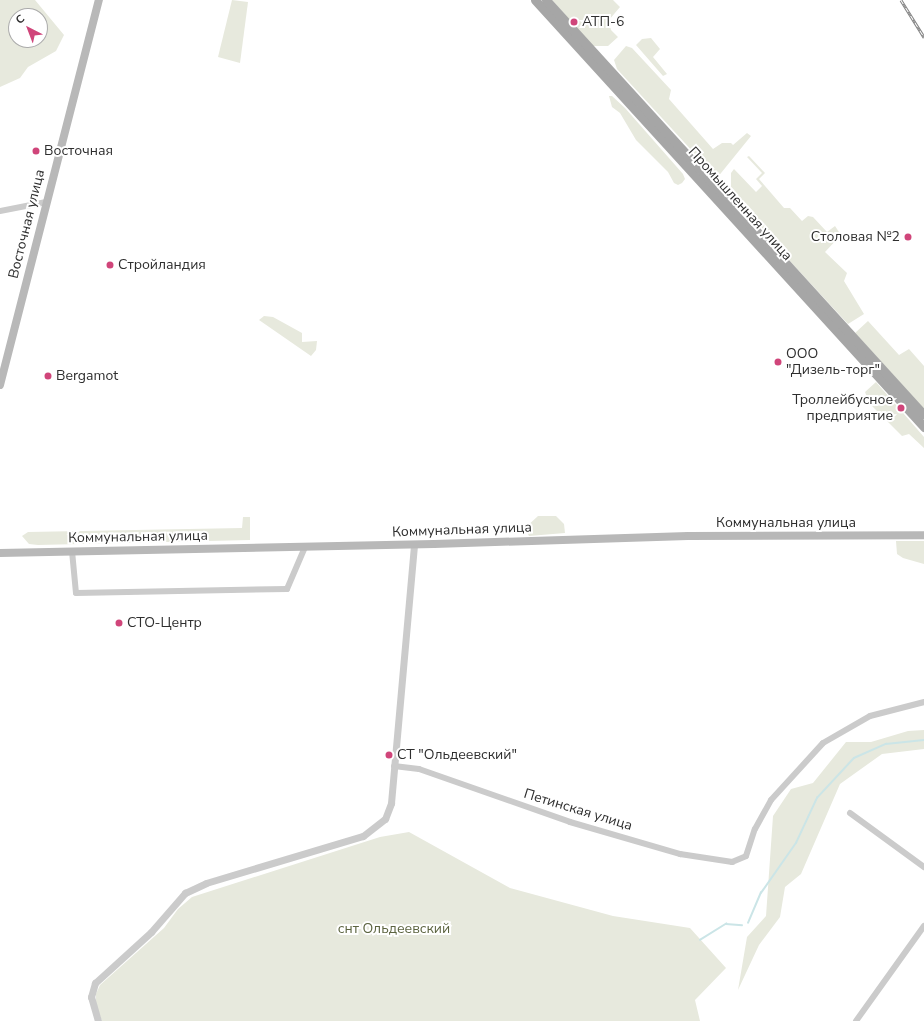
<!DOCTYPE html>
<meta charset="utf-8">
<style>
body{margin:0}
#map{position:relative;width:924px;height:1021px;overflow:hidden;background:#fff;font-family:"Nunito Sans",sans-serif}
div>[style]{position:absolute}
.green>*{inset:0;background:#e7e9dd}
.stream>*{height:1.5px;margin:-0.75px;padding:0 0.75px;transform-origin:0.75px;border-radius:0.75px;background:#cbe5e7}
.minor>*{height:6px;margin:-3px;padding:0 3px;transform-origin:3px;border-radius:3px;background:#cbcbcb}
.tertiary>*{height:7px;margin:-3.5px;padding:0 3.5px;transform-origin:3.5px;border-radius:3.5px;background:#cbcbcb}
.secondary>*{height:8px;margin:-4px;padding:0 4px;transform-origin:4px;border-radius:4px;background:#b8b8b8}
.primary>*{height:9px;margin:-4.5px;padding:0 4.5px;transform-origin:4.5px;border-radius:4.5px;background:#a6a6a6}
.rail>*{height:3px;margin-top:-1.5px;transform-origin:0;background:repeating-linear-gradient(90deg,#fff 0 4.5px,#838383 0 9px);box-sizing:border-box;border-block:1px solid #838383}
.dots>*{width:11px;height:11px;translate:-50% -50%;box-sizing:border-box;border:2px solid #fff;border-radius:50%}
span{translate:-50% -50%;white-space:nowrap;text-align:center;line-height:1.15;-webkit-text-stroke:4px #fff;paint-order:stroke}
.poi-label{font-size:14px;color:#2e2e2e}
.left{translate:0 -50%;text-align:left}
.right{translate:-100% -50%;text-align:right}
.street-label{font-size:14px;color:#2e2e2e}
.park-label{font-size:14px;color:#5c6440}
.north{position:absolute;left:8px;top:8px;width:40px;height:40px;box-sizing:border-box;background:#fff;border:1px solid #ababab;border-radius:50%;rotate:318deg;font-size:11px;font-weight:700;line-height:16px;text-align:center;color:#2e2e2e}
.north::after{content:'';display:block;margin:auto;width:14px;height:18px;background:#d0457a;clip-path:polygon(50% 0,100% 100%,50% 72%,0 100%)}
</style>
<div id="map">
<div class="green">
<i style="clip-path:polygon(evenodd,0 0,35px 0,64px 35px,56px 51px,28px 67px,20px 78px,0 87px,0 0,16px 16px,40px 16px,40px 40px,16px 40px,16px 16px)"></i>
<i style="clip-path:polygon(232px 0,248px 2px,240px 63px,218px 57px)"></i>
<i style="clip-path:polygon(552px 0,613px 0,620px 7px,609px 20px,611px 30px,618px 37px,608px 46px,593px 46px)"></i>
<i style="clip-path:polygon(651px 38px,660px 49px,653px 57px,667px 74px,663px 76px,636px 45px,642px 39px)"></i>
<i style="clip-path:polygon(626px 46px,632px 48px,671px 90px,669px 99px,713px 149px,722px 143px,731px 143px,733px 145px,747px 133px,751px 136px,717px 178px,617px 69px,614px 60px)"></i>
<i style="clip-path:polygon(609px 96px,612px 96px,625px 108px,683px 174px,685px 179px,682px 183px,678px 185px,674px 183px,668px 172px,636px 140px,620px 113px,612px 107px)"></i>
<i style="clip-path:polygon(749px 156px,765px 173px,759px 179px,784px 208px,790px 208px,802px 221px,808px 216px,813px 217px,827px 232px,835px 226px,841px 235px,825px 252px,847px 273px,844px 281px,864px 314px,848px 324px,788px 259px,789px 254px,782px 247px,776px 246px,768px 234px,731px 195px,731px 173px,734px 169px,756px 192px,762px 186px,756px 179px,762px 173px,747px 157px)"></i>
<i style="clip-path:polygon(264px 316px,273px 317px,302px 333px,302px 342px,317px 341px,316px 350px,311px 356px,259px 320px)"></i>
<i style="clip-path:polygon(868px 321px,899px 355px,909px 349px,924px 366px,924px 409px,855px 333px)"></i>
<i style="clip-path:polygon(876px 382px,924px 437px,924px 448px,909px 434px,902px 436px,869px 403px,865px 392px)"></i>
<i style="clip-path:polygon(538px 516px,556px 516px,564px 524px,565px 533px,529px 536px,525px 528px)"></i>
<i style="clip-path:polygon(243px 517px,250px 517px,250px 540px,38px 545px,29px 544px,22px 536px,28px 532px,242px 528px)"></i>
<i style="clip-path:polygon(896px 541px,924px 541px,924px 564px,903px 558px,897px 554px)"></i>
<i style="clip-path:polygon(924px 730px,924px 749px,882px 754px,840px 784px,801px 874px,785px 887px,780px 917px,759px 945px,738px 990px,747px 937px,766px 916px,773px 816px,791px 789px,813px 783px,846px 742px,871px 742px,908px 731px)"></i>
<i style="clip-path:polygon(409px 832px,510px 888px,613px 916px,690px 928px,726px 968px,695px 1000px,700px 1021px,102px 1021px,96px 1005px,96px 994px,100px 985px,164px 928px,178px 909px,192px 897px,380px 837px)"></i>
</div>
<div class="stream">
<i style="left:748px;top:923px;width:33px;rotate:-67deg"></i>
<i style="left:761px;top:893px;width:61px;rotate:-55deg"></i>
<i style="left:796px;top:843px;width:50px;rotate:-65deg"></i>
<i style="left:817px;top:798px;width:54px;rotate:-47.2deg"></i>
<i style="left:854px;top:758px;width:35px;rotate:-24deg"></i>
<i style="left:886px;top:744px;width:38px;rotate:-6deg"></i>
<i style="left:700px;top:940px;width:31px;rotate:-32deg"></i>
<i style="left:726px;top:924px;width:16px;rotate:4deg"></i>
</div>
<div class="minor">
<i style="left:0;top:211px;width:47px;rotate:-11.1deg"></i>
<i style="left:72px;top:551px;width:42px;rotate:84.6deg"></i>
<i style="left:76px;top:593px;width:211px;rotate:-1.1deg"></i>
<i style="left:287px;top:589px;width:46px;rotate:-66.8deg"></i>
<i style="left:394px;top:766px;width:25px;rotate:7deg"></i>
<i style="left:419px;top:769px;width:160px;rotate:19.3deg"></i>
<i style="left:570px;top:822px;width:115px;rotate:16.2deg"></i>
<i style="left:680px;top:854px;width:53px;rotate:8.7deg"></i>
<i style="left:732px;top:862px;width:15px;rotate:-23deg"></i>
<i style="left:746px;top:856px;width:28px;rotate:-72deg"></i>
<i style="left:755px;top:829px;width:33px;rotate:-61deg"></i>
<i style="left:771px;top:800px;width:77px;rotate:-47.6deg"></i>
<i style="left:823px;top:743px;width:54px;rotate:-29.9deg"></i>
<i style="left:870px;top:716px;width:56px;rotate:-14.5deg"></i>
<i style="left:850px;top:813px;width:92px;rotate:36.1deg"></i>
<i style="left:856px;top:1021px;width:117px;rotate:-54.4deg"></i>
</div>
<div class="tertiary">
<i style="left:98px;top:1021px;width:25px;rotate:-106deg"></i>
<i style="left:91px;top:997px;width:15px;rotate:-74deg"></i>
<i style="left:95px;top:983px;width:76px;rotate:-42.3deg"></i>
<i style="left:151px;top:932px;width:52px;rotate:-48.9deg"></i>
<i style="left:185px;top:893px;width:23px;rotate:-25deg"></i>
<i style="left:206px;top:883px;width:164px;rotate:-16.7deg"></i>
<i style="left:363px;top:836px;width:28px;rotate:-38deg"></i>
<i style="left:385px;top:819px;width:17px;rotate:-69deg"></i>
<i style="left:391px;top:803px;width:259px;rotate:-84.9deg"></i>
</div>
<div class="secondary">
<i style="left:0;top:385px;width:398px;rotate:-75.6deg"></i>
<i style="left:0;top:553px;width:434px;rotate:-1.2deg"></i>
<i style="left:434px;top:544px;width:254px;rotate:-1.8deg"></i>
<i style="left:688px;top:536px;width:236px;rotate:-0.2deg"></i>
</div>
<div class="primary">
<i style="left:535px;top:0;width:578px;rotate:47.67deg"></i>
<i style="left:546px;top:0;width:561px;rotate:47.67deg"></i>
</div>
<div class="rail">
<i style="left:901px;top:0;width:44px;rotate:58.1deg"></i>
</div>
<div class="dots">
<i style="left:574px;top:22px;background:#d0457a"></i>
<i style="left:36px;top:151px;background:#d0457a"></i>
<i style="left:908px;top:237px;background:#d0457a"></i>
<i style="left:110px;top:265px;background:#d0457a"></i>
<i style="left:778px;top:362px;background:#d0457a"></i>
<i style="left:48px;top:376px;background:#d0457a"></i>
<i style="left:901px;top:408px;background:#d0457a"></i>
<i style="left:119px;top:623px;background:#d0457a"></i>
<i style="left:389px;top:755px;background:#d0457a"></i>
</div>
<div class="poi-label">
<span class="left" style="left:582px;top:22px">АТП-6</span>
<span class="left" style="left:44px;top:151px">Восточная</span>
<span class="right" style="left:900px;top:237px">Столовая №2</span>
<span class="left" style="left:118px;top:265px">Стройландия</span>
<span class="left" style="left:786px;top:362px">ООО<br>"Дизель-торг"</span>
<span class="left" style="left:56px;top:376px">Bergamot</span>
<span class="right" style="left:893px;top:408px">Троллейбусное<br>предприятие</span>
<span class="left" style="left:127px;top:623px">СТО-Центр</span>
<span class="left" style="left:397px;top:755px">СТ "Ольдеевский"</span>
</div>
<div class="street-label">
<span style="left:740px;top:204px;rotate:48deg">Промышленная улица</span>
<span style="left:27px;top:224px;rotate:-76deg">Восточная улица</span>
<span style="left:786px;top:523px">Коммунальная улица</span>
<span style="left:462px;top:530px;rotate:-2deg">Коммунальная улица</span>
<span style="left:138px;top:537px;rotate:-1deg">Коммунальная улица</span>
<span style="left:578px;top:810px;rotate:17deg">Петинская улица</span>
</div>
<div class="park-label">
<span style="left:394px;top:929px">снт Ольдеевский</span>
</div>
<div class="north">С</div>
</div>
